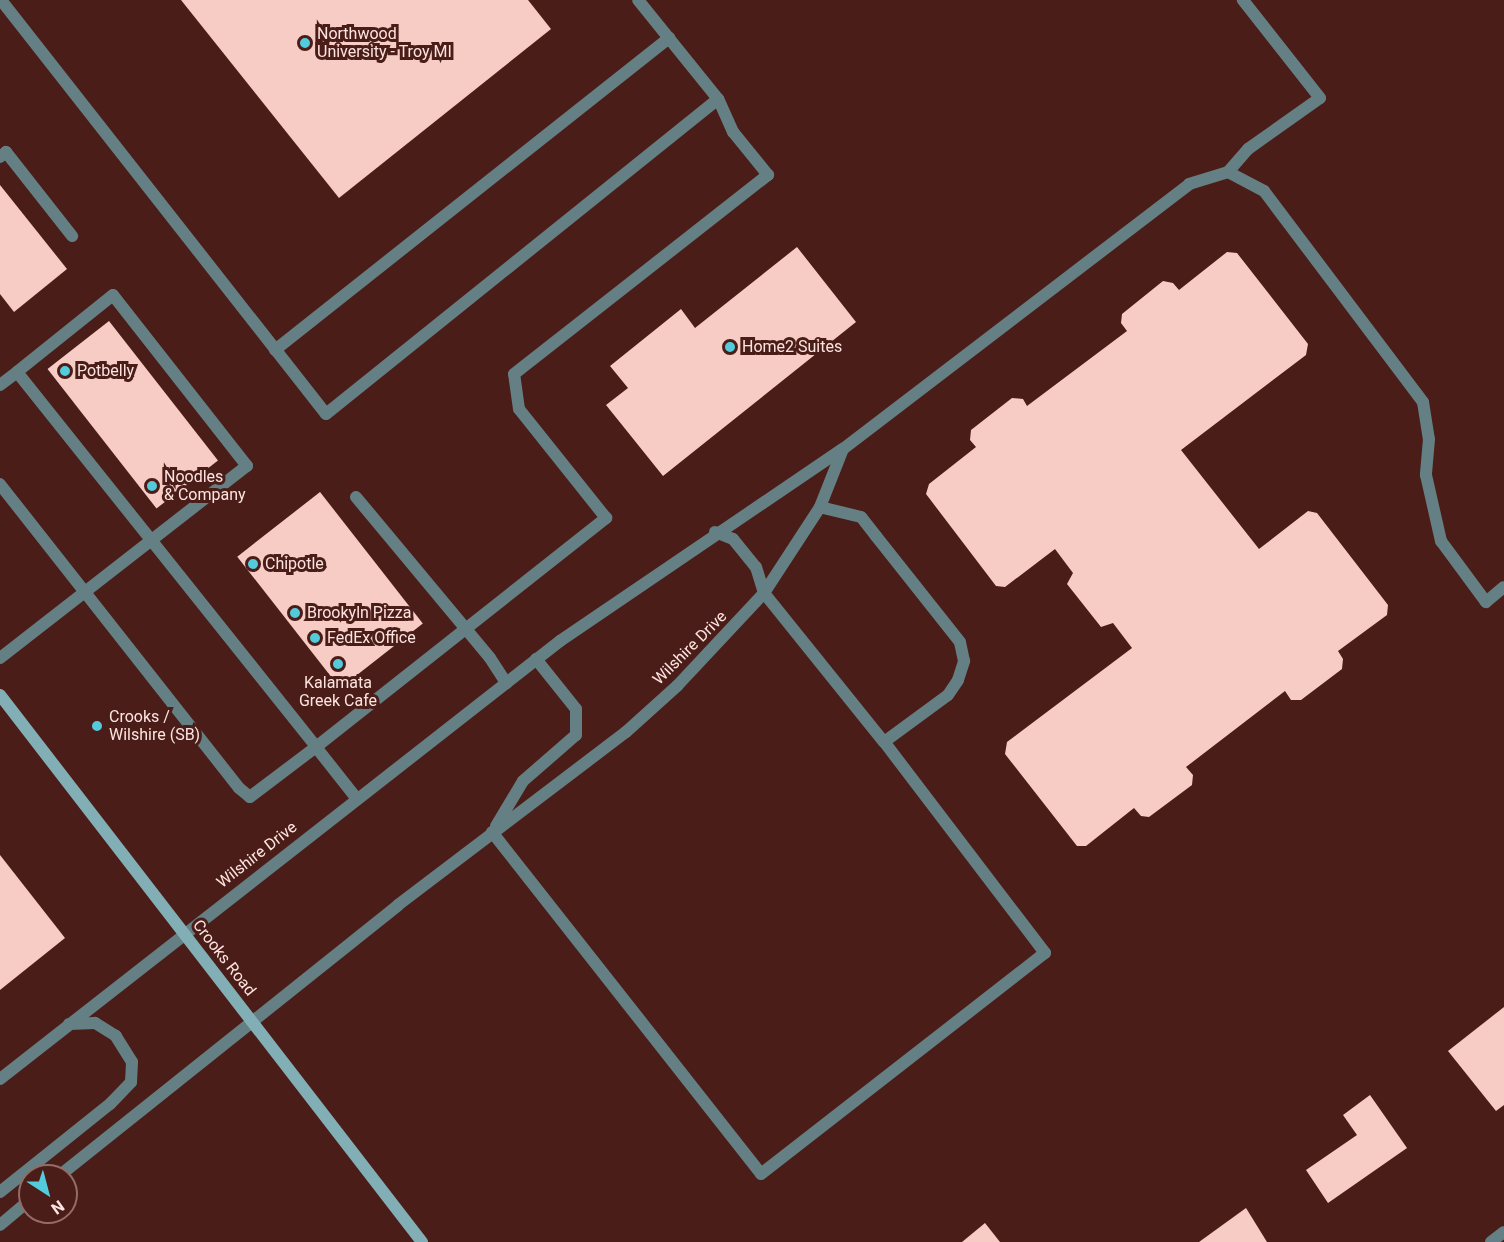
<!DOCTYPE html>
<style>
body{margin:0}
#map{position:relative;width:1504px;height:1242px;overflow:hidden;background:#4b1d18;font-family:Roboto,sans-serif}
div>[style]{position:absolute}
.building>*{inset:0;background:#f6ccc5;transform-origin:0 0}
.lane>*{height:12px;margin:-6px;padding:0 6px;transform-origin:6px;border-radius:6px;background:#648084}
.street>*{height:12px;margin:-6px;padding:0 6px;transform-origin:6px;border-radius:6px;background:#648084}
.secondary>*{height:12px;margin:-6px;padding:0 6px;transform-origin:6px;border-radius:6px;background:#82aeb5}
.dots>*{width:16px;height:16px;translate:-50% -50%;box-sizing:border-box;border:3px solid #4b1d18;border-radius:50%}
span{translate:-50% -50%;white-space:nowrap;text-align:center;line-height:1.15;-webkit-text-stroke:6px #4b1d18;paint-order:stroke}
.poi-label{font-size:16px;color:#fde4e0}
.left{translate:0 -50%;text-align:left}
.street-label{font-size:16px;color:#fde4e0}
.north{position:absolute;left:18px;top:1164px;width:60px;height:60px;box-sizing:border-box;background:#4b1d18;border:2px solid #926d68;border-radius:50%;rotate:144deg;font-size:16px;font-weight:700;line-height:24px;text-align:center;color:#fde4e0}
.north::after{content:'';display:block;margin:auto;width:21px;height:27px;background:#53cbdb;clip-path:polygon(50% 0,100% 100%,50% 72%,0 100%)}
</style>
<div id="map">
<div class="building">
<i style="clip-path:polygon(181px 0,528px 0,551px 29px,339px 198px)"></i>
<i style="clip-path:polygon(0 185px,67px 269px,14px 312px,0 294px)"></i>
<i style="clip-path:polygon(797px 247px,856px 322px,663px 476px,606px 405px,628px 388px,610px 366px,681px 309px,695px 328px)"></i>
<i style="clip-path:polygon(1227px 252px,1237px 253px,1308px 344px,1306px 355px,1181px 450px,1259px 549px,1308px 511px,1317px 513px,1388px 605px,1387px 615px,1338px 651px,1343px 659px,1342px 669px,1301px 700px,1291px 700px,1285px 691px,1186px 767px,1193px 775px,1192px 785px,1149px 817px,1141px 816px,1134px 808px,1086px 846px,1077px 846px,1005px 754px,1007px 742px,1132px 648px,1113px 623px,1101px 627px,1067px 584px,1073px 573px,1055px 549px,1005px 587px,996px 586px,926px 494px,929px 484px,976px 447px,970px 440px,971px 430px,1012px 398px,1023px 399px,1027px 406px,1127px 331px,1121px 323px,1122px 314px,1163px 281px,1173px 283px,1179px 290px)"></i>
<i style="left:109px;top:321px;width:177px;height:78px;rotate:52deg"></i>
<i style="left:320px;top:492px;width:167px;height:105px;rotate:52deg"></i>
<i style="clip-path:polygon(0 855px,65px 938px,0 990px)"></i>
<i style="clip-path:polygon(1504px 1007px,1504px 1105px,1496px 1111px,1448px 1051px)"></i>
<i style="clip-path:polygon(1370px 1095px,1407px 1148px,1328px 1203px,1306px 1170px,1357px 1135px,1343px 1115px)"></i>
<i style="clip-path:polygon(1246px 1208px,1267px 1242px,1199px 1242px)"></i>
<i style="clip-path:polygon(985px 1223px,1000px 1242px,962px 1242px)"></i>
</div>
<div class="lane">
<i style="left:1px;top:0;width:526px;rotate:51.87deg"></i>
<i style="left:326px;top:414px;width:503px;rotate:-38.78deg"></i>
<i style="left:718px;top:99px;width:127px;rotate:-128.9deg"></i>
<i style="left:0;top:157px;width:8px;rotate:-40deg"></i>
<i style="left:6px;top:152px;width:107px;rotate:51.8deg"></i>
<i style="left:1228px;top:172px;width:30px;rotate:-49deg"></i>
<i style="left:1248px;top:149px;width:88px;rotate:-35.3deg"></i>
<i style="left:1320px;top:98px;width:125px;rotate:-128.2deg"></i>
<i style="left:275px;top:350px;width:503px;rotate:-38.37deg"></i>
<i style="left:0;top:385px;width:21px;rotate:-37deg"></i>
<i style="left:17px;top:372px;width:480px;rotate:51.4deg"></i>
<i style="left:316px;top:747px;width:83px;rotate:142.9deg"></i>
<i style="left:250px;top:797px;width:14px;rotate:-141deg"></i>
<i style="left:239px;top:788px;width:387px;rotate:-128.2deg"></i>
<i style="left:843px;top:449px;width:436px;rotate:-37.4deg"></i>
<i style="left:1189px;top:184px;width:41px;rotate:-17.1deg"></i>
<i style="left:1228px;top:172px;width:41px;rotate:27.8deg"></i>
<i style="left:1264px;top:191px;width:264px;rotate:53deg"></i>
<i style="left:1423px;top:402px;width:37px;rotate:81deg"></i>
<i style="left:1429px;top:439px;width:36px;rotate:95deg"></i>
<i style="left:1426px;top:475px;width:68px;rotate:77.2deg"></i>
<i style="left:1441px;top:541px;width:76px;rotate:53.6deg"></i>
<i style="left:1486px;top:602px;width:23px;rotate:-40deg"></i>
<i style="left:356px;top:497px;width:209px;rotate:50.2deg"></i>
<i style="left:490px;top:658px;width:30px;rotate:57deg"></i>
<i style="left:764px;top:593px;width:191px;rotate:51.2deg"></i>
<i style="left:884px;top:742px;width:79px;rotate:-36.3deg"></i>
<i style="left:948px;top:695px;width:18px;rotate:-56deg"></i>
<i style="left:958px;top:680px;width:20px;rotate:-72deg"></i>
<i style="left:964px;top:661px;width:19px;rotate:-102deg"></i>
<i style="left:960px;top:642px;width:135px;rotate:-128.4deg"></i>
<i style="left:876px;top:536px;width:24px;rotate:-128deg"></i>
<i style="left:861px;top:517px;width:42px;rotate:-166.3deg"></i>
<i style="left:0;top:658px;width:313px;rotate:-37.9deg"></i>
<i style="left:247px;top:466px;width:217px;rotate:-128.1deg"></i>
<i style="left:113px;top:295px;width:123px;rotate:141.3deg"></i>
<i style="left:357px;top:799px;width:66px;rotate:-128.3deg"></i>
<i style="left:316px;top:747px;width:370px;rotate:-38.3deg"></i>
<i style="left:606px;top:518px;width:139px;rotate:-128.6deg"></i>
<i style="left:519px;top:409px;width:35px;rotate:-98deg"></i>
<i style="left:514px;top:374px;width:323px;rotate:-38.1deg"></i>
<i style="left:768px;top:175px;width:55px;rotate:-129.1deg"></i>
<i style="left:733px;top:132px;width:36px;rotate:-114deg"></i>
<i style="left:492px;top:832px;width:435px;rotate:51.8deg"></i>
<i style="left:761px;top:1174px;width:360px;rotate:-37.9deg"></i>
<i style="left:1045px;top:953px;width:265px;rotate:-127.3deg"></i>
</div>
<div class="street">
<i style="left:715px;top:532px;width:19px;rotate:21deg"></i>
<i style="left:733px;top:539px;width:36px;rotate:51deg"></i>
<i style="left:756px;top:567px;width:27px;rotate:73deg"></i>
<i style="left:496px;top:826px;width:52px;rotate:-59deg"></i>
<i style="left:523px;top:781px;width:70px;rotate:-41deg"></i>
<i style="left:576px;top:735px;width:26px;rotate:-90deg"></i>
<i style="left:576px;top:709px;width:64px;rotate:-128.7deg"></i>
<i style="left:0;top:1079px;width:711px;rotate:-38.03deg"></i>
<i style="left:560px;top:641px;width:342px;rotate:-34.2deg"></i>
<i style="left:59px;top:1176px;width:434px;rotate:-38.6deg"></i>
<i style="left:398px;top:905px;width:286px;rotate:-37.2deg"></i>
<i style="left:626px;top:732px;width:69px;rotate:-42deg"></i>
<i style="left:677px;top:686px;width:127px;rotate:-46.9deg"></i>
<i style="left:764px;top:593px;width:103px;rotate:-56.9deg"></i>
<i style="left:820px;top:507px;width:62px;rotate:-68.4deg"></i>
<i style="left:0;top:1192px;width:141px;rotate:-38.7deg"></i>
<i style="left:110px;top:1104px;width:30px;rotate:-46deg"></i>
<i style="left:131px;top:1082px;width:20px;rotate:-87deg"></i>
<i style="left:132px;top:1062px;width:31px;rotate:-122deg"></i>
<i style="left:116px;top:1036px;width:25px;rotate:-148deg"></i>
<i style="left:95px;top:1023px;width:26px;rotate:178deg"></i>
<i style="left:0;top:1225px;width:39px;rotate:-40deg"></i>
<i style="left:1491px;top:1242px;width:16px;rotate:-38deg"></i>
</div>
<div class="secondary">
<i style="left:0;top:695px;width:691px;rotate:52.35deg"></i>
</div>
<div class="dots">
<i style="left:305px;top:43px;background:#53cbdb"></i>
<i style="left:730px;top:347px;background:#53cbdb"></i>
<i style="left:65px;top:371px;background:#53cbdb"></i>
<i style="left:152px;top:486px;background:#53cbdb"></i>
<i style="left:253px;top:564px;background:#53cbdb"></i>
<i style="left:295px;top:613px;background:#53cbdb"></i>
<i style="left:315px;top:638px;background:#53cbdb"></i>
<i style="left:338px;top:664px;background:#53cbdb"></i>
<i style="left:97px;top:726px;background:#53cbdb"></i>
</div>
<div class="poi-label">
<span class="left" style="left:317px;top:43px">Northwood<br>University - Troy MI</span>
<span class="left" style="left:742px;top:347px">Home2 Suites</span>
<span class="left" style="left:77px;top:371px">Potbelly</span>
<span class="left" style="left:164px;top:486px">Noodles<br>&amp; Company</span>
<span class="left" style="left:265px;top:564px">Chipotle</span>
<span class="left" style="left:307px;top:613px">Brookyln Pizza</span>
<span class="left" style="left:327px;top:638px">FedEx Office</span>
<span style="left:338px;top:692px">Kalamata<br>Greek Cafe</span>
<span class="left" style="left:109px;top:726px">Crooks /<br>Wilshire (SB)</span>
</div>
<div class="street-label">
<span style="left:690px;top:648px;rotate:-45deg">Wilshire Drive</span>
<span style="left:257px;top:855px;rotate:-38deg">Wilshire Drive</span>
<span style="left:224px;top:958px;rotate:52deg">Crooks Road</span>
</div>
<div class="north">N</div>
</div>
